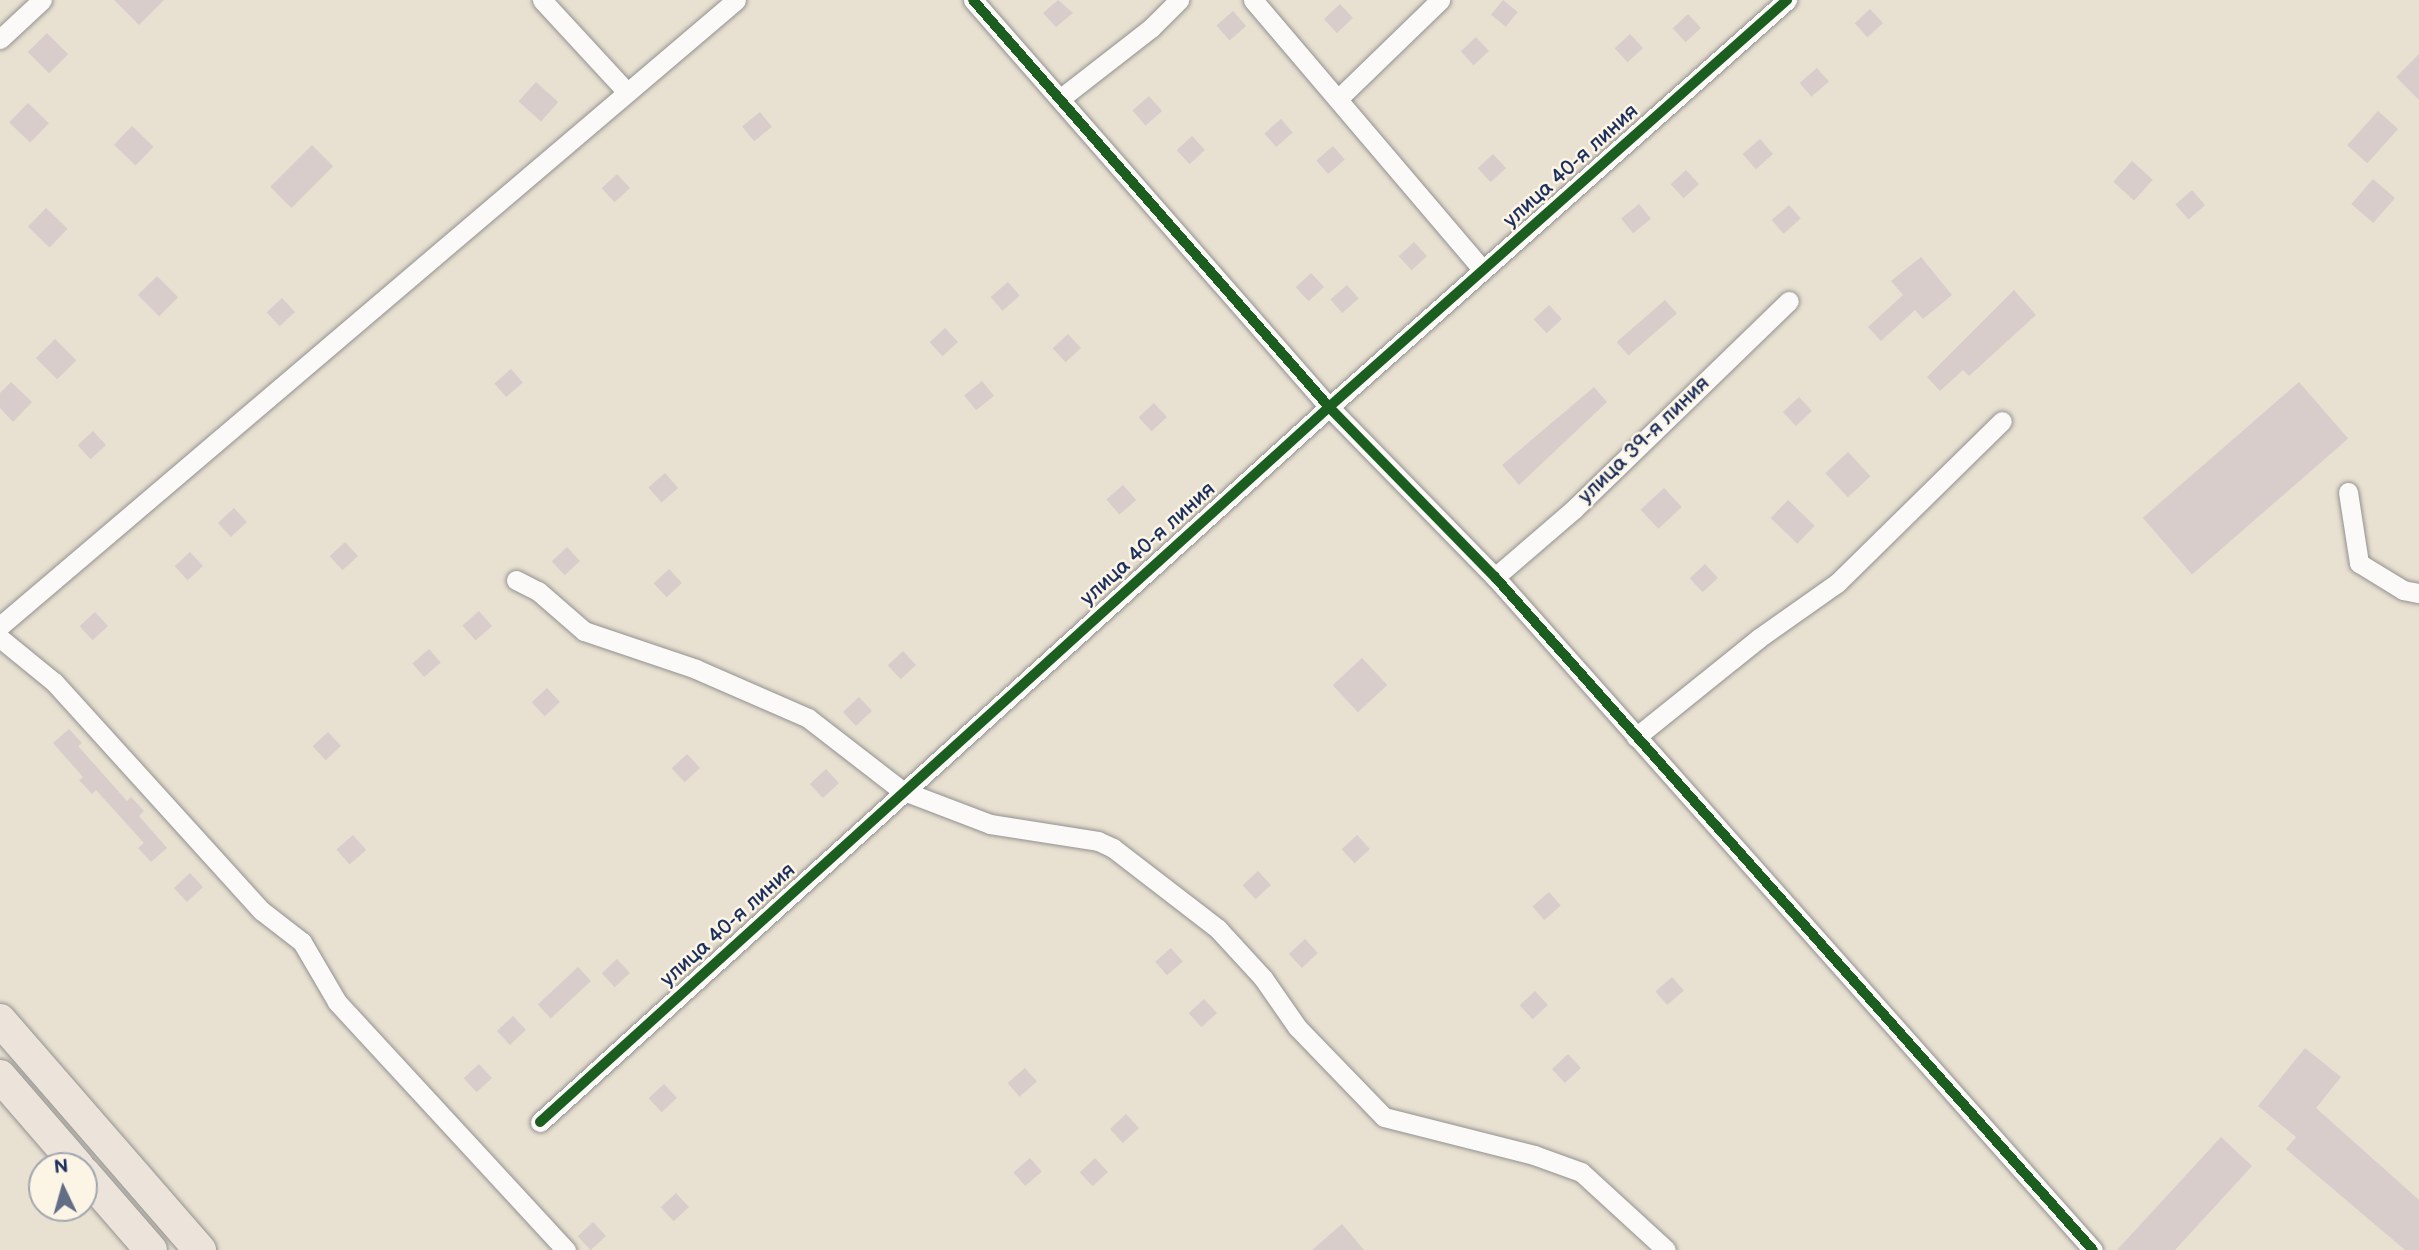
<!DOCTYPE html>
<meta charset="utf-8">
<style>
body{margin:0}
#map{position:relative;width:2419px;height:1250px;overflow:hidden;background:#e8e0d0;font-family:"Balsamiq Sans",sans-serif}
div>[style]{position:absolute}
.building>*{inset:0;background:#d9cdcb;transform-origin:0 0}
.roads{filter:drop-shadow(0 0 2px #929191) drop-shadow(0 0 2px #929191)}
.street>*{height:19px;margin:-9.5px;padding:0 9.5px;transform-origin:9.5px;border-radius:9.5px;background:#fcfaf8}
.primary>*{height:32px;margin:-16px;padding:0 16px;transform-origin:16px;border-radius:16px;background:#ece4db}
.cycleway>*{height:10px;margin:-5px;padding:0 5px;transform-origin:5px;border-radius:5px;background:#1b5e20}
span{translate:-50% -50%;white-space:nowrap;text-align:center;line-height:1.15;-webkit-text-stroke:5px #fcf5e5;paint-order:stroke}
.street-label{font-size:21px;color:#1b2f5e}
.north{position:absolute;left:28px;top:1152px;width:70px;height:70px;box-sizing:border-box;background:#fcf5e5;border:2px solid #a2a6af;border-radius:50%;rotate:355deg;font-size:19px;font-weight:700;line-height:28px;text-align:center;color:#1b2f5e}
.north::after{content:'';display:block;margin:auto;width:24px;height:32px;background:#636d86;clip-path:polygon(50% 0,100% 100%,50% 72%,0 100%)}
</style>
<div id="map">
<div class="building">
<i style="clip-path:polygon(114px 0,164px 0,139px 25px)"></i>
<i style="clip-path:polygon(1058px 0,1073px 13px,1056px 27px,1043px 13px)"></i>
<i style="left:1503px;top:0;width:19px;height:19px;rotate:39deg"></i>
<i style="left:1340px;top:4px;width:19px;height:22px;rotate:47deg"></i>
<i style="left:1870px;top:9px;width:19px;height:21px;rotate:47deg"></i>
<i style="left:1233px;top:11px;width:20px;height:22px;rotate:49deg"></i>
<i style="left:1688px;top:14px;width:19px;height:21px;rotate:47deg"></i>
<i style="left:47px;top:33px;width:30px;height:27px;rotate:45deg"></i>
<i style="left:1630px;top:34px;width:19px;height:21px;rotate:47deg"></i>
<i style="left:1476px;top:37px;width:19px;height:21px;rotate:47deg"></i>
<i style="clip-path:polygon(2419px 54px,2419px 100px,2396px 77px)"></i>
<i style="left:1817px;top:68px;width:18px;height:23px;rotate:49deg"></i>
<i style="left:536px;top:82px;width:30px;height:26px;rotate:42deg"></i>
<i style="left:1149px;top:96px;width:20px;height:22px;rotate:49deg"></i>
<i style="left:28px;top:103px;width:29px;height:27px;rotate:44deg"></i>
<i style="left:2378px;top:111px;width:27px;height:46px;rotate:42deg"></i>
<i style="left:760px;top:112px;width:19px;height:23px;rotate:51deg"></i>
<i style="left:1281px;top:119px;width:18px;height:22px;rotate:49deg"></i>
<i style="left:132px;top:126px;width:30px;height:26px;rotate:44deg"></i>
<i style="left:1192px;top:136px;width:19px;height:21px;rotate:47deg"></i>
<i style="left:1760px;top:139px;width:20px;height:23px;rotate:49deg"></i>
<i style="left:312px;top:145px;width:30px;height:59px;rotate:45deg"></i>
<i style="left:1333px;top:146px;width:18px;height:22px;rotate:49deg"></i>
<i style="left:1493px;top:154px;width:19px;height:21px;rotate:47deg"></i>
<i style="left:2132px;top:161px;width:28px;height:28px;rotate:42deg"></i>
<i style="left:1686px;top:170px;width:19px;height:21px;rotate:47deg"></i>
<i style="left:617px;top:174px;width:19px;height:21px;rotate:47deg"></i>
<i style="left:2373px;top:179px;width:29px;height:33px;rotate:41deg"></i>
<i style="left:2192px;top:190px;width:20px;height:22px;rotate:49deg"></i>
<i style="left:1639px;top:204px;width:19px;height:23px;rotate:51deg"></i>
<i style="left:1789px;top:205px;width:18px;height:23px;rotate:49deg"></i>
<i style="left:46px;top:208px;width:30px;height:26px;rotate:44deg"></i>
<i style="left:1414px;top:242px;width:19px;height:21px;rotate:47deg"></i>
<i style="clip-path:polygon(1921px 257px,1952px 295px,1923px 319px,1915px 310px,1881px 341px,1868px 327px,1903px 295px,1891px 281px)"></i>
<i style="left:1311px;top:273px;width:19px;height:21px;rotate:47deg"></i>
<i style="left:157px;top:276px;width:30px;height:27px;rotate:45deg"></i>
<i style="left:1008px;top:282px;width:18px;height:23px;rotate:49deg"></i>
<i style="left:1347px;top:285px;width:18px;height:22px;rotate:49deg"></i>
<i style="clip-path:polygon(2014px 290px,2036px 315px,1969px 376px,1963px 370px,1940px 391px,1927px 377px)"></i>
<i style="left:282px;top:298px;width:19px;height:21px;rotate:47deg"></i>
<i style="left:1665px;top:300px;width:18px;height:64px;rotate:49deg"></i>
<i style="left:1549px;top:305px;width:19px;height:21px;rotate:47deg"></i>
<i style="left:945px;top:328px;width:19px;height:21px;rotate:47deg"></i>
<i style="left:1068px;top:334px;width:19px;height:21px;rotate:47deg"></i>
<i style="left:55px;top:339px;width:30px;height:27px;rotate:45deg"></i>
<i style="left:511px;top:369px;width:18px;height:22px;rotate:49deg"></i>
<i style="left:982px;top:381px;width:19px;height:23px;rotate:51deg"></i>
<i style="clip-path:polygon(11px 382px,32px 402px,13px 422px,0 408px,0 393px)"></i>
<i style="left:2299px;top:382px;width:75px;height:207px;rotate:49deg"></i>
<i style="clip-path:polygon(1594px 387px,1607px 402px,1519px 485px,1502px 465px)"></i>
<i style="left:1799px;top:397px;width:19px;height:22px;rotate:47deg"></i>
<i style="left:1154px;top:403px;width:19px;height:21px;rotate:47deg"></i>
<i style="left:93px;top:431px;width:19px;height:21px;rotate:47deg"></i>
<i style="left:1848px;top:452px;width:33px;height:31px;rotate:47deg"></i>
<i style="left:665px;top:473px;width:20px;height:22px;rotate:49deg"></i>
<i style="left:1123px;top:485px;width:20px;height:22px;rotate:49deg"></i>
<i style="left:1664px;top:488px;width:26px;height:32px;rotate:47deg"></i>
<i style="left:1788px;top:500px;width:37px;height:25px;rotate:44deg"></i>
<i style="left:234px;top:508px;width:19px;height:22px;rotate:47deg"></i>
<i style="left:345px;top:542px;width:19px;height:21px;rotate:47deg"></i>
<i style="left:567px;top:547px;width:19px;height:21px;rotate:47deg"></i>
<i style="left:190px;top:552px;width:19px;height:21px;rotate:47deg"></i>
<i style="left:1705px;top:564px;width:19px;height:21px;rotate:47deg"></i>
<i style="left:669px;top:569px;width:19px;height:21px;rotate:47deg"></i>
<i style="left:479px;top:611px;width:20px;height:22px;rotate:49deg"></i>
<i style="left:95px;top:612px;width:19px;height:21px;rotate:47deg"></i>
<i style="left:429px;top:649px;width:18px;height:22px;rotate:49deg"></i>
<i style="left:903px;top:651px;width:19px;height:21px;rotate:47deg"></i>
<i style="left:1362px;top:658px;width:37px;height:40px;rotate:47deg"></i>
<i style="left:547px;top:688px;width:19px;height:21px;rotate:47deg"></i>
<i style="left:859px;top:697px;width:19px;height:22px;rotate:47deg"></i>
<i style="clip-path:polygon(69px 729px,82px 743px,78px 746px,127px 801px,131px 797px,144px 811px,139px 816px,167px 848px,151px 862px,138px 848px,144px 843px,96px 790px,92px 794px,79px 780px,83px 777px,53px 743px)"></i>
<i style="left:328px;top:732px;width:19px;height:21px;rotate:47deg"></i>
<i style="left:687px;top:754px;width:19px;height:21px;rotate:47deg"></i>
<i style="left:826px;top:769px;width:19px;height:22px;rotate:47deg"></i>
<i style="left:353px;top:835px;width:20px;height:22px;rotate:49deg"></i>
<i style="left:1357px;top:835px;width:19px;height:21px;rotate:47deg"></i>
<i style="left:1258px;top:871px;width:19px;height:21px;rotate:47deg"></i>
<i style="left:190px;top:873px;width:19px;height:22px;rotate:47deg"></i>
<i style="left:1549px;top:892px;width:18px;height:22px;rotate:49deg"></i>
<i style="left:1305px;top:939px;width:19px;height:22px;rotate:47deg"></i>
<i style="left:1171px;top:948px;width:18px;height:21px;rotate:49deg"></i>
<i style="left:617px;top:959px;width:19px;height:21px;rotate:47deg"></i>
<i style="left:578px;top:967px;width:19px;height:55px;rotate:47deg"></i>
<i style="left:1672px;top:977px;width:18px;height:22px;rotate:49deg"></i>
<i style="left:1535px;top:991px;width:19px;height:21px;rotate:47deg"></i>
<i style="left:1204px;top:999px;width:19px;height:21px;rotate:47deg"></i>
<i style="left:513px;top:1016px;width:19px;height:22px;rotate:47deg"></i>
<i style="clip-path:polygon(2305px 1048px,2341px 1077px,2316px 1108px,2419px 1200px,2419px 1250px,2405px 1250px,2286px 1149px,2296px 1137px,2258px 1106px)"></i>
<i style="left:1568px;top:1054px;width:19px;height:22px;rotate:47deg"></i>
<i style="left:479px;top:1064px;width:19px;height:21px;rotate:47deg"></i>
<i style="left:1025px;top:1068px;width:18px;height:23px;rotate:49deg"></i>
<i style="left:664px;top:1084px;width:19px;height:21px;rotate:47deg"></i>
<i style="left:1126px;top:1114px;width:19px;height:22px;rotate:47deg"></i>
<i style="clip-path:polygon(2221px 1137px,2252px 1166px,2175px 1250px,2117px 1250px)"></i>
<i style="left:1030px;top:1158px;width:18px;height:22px;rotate:49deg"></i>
<i style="left:1095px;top:1158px;width:19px;height:21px;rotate:47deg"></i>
<i style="left:676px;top:1193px;width:19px;height:21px;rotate:47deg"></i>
<i style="left:593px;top:1222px;width:19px;height:21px;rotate:47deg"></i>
<i style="clip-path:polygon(1342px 1224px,1364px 1250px,1312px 1250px)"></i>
</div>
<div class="roads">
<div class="street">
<i style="left:542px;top:0;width:122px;rotate:47.3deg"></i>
<i style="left:973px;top:0;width:541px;rotate:48.82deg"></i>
<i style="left:1329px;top:407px;width:238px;rotate:45.7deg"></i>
<i style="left:1495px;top:577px;width:900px;rotate:48.38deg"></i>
<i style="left:1253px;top:0;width:355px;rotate:49.6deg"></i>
<i style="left:0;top:39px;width:57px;rotate:-42.9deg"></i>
<i style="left:1061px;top:98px;width:114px;rotate:-37.9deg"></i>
<i style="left:1151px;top:28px;width:40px;rotate:-45deg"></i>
<i style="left:1339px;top:98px;width:141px;rotate:-44.1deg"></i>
<i style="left:2348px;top:492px;width:72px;rotate:81.2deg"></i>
<i style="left:2359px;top:563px;width:52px;rotate:31.5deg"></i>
<i style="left:2403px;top:590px;width:16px;rotate:11deg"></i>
<i style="left:1495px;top:577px;width:104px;rotate:-40.7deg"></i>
<i style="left:1574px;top:509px;width:299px;rotate:-44.1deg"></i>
<i style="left:516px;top:580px;width:25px;rotate:27deg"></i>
<i style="left:538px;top:591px;width:61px;rotate:41deg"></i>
<i style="left:584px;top:631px;width:118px;rotate:18.7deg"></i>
<i style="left:696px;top:669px;width:122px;rotate:23.6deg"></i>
<i style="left:808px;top:718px;width:118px;rotate:37.7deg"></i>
<i style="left:901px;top:790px;width:95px;rotate:20.9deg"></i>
<i style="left:990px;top:824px;width:109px;rotate:8.9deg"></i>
<i style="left:1098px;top:841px;width:17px;rotate:25deg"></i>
<i style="left:1113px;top:848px;width:133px;rotate:37.6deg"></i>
<i style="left:1218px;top:929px;width:67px;rotate:47.4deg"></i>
<i style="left:1263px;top:978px;width:60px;rotate:55.2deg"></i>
<i style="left:1297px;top:1027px;width:125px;rotate:46deg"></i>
<i style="left:1384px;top:1117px;width:155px;rotate:14.2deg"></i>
<i style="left:1534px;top:1155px;width:50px;rotate:19.9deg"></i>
<i style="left:1581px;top:1172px;width:115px;rotate:42.5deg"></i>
<i style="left:0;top:626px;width:966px;rotate:-40.38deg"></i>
<i style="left:0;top:638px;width:70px;rotate:39.2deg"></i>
<i style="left:54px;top:682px;width:309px;rotate:47.8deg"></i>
<i style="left:262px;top:911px;width:51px;rotate:37.8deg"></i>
<i style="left:302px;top:942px;width:69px;rotate:59.7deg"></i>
<i style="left:337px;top:1002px;width:338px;rotate:47.3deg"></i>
<i style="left:1636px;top:737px;width:158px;rotate:-38.8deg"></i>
<i style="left:1759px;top:638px;width:95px;rotate:-35.2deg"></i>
<i style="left:1837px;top:583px;width:231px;rotate:-44.5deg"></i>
<i style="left:540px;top:1122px;width:1065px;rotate:-42.18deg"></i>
<i style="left:1329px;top:407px;width:613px;rotate:-41.63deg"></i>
</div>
<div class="primary">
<i style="left:0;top:1020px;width:305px;rotate:49deg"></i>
<i style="left:0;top:1076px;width:119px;rotate:49.1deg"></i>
<i style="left:84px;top:1173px;width:102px;rotate:49deg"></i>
</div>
</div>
<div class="cycleway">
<i style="left:973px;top:0;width:541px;rotate:48.82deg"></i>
<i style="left:1329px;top:407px;width:238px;rotate:45.7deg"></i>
<i style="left:1495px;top:577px;width:900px;rotate:48.38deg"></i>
<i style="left:540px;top:1122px;width:1065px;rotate:-42.18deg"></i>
<i style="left:1329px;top:407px;width:613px;rotate:-41.63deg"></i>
</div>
<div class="street-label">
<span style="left:1571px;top:166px;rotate:-42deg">улица 40-я линия</span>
<span style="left:1644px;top:440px;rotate:-44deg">улица 39-я линия</span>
<span style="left:1148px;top:544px;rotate:-42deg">улица 40-я линия</span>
<span style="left:728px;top:925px;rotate:-42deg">улица 40-я линия</span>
</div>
<div class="north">N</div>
</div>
